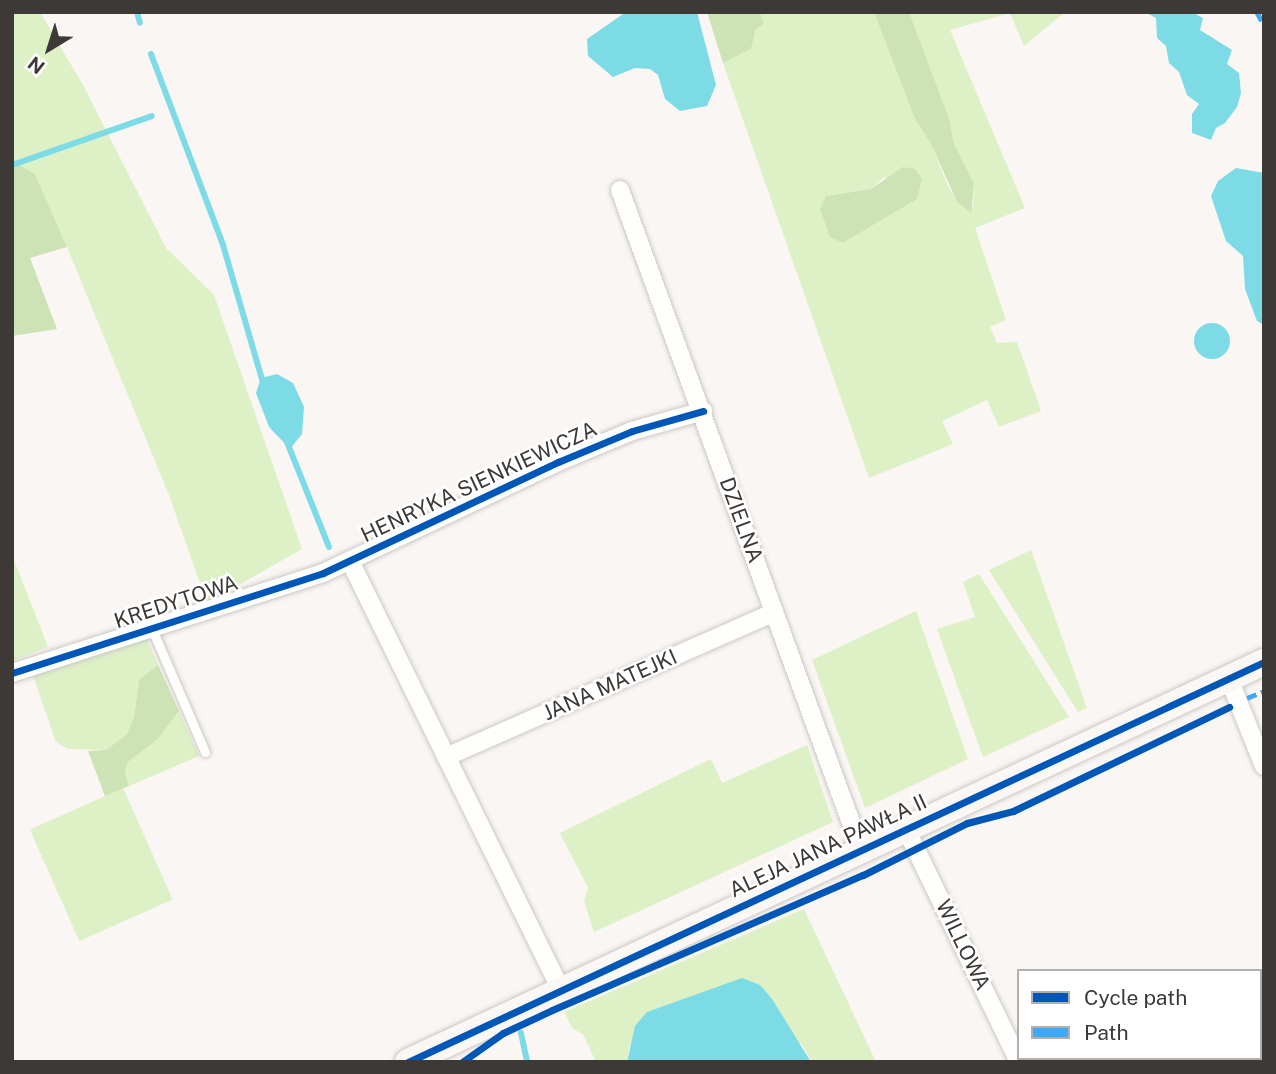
<!DOCTYPE html>
<meta charset="utf-8">
<style>
body{margin:0}
#map{position:relative;width:1276px;height:1074px;overflow:hidden;background:#faf6f4;font-family:"Public Sans",sans-serif}
div>[style]{position:absolute}
.green>*{inset:0;background:#ddf0c6;transform-origin:0 0}
.forest>*{inset:0;background:#cde3b5}
.water>*{inset:0;background:#7ddbe5}
.round{border-radius:50%}
.stream>*{height:6px;margin:-3px;padding:0 3px;transform-origin:3px;border-radius:3px;background:#7ddbe5}
.roads{filter:drop-shadow(0 0 2px #cbc8c6) drop-shadow(0 0 2px #cbc8c6)}
.lane>*{height:9px;margin:-4.5px;padding:0 4.5px;transform-origin:4.5px;border-radius:4.5px;background:#fefefd}
.street>*{height:18px;margin:-9px;padding:0 9px;transform-origin:9px;border-radius:9px;background:#fefefd}
.secondary>*{height:26px;margin:-13px;padding:0 13px;transform-origin:13px;border-radius:13px;background:#faf7f5}
.quiet>*{height:5px;margin-top:-2.5px;transform-origin:0;background:repeating-linear-gradient(90deg,#3fa9f5 0 10px,transparent 0 15px)}
.cycleway>*{height:7px;margin:-3.5px;padding:0 3.5px;transform-origin:3.5px;border-radius:3.5px;background:#0057b8}
span{translate:-50% -50%;white-space:nowrap;text-align:center;line-height:1.15;-webkit-text-stroke:5px #fff;paint-order:stroke}
.street-label{font-size:21px;color:#3d3936}
.frame{position:absolute;inset:0;border:14px solid #3d3936;pointer-events:none}
.legend{position:absolute;left:1017px;top:969px;width:245px;height:91px;box-sizing:border-box;background:#fff;border:2px solid #b1b0af;margin:0;padding:9px 12px;list-style:none;font-size:21px;color:#3d3936}
.legend li{display:flex;align-items:center;gap:14px;height:35px}
.legend b{width:35px;border:2px solid #b1b0af}
.north{position:absolute;left:14px;top:14px;width:70px;height:70px;-webkit-text-stroke:5px #fff;paint-order:stroke;rotate:218deg;font-size:19px;font-weight:700;line-height:28px;text-align:center;color:#3d3936}
.north::after{content:'';display:block;margin:auto;width:24px;height:32px;background:#3d3936;clip-path:polygon(50% 0,100% 100%,50% 72%,0 100%)}
</style>
<div id="map">
<div class="green">
<i style="clip-path:polygon(12px 12px,40px 12px,83px 85px,166px 248px,214px 295px,302px 549px,207px 603px,169px 495px,67px 247px,35px 174px,12px 161px)"></i>
<i style="clip-path:polygon(evenodd,760px 12px,874px 12px,914px 117px,932px 146px,947px 184px,957px 202px,973px 205px,974px 184px,953px 141px,950px 121px,909px 12px,1065px 12px,1024px 46px,1010px 13px,950px 30px,1025px 208px,975px 228px,1006px 320px,990px 327px,997px 343px,1017px 342px,1041px 411px,999px 427px,987px 400px,942px 421px,953px 444px,869px 478px,723px 63px,751px 49px,756px 29px,764px 24px,760px 12px,885px 176px,897px 211px,843px 243px,826px 196px,871px 189px,885px 176px)"></i>
<i style="clip-path:polygon(1031px 550px,1087px 708px,1078px 712px,989px 570px)"></i>
<i style="clip-path:polygon(12px 555px,48px 647px,12px 661px)"></i>
<i style="clip-path:polygon(979px 574px,1069px 717px,983px 757px,937px 629px,975px 617px,963px 582px)"></i>
<i style="clip-path:polygon(916px 611px,968px 759px,865px 808px,812px 660px)"></i>
<i style="clip-path:polygon(146px 637px,158px 665px,139px 680px,134px 717px,127px 734px,106px 750px,68px 749px,56px 742px,33px 676px)"></i>
<i style="clip-path:polygon(179px 711px,199px 756px,129px 786px,125px 773px,128px 762px,157px 740px)"></i>
<i style="clip-path:polygon(807px 745px,833px 822px,594px 932px,584px 901px,588px 888px,560px 833px,711px 759px,722px 783px)"></i>
<i style="left:123px;top:788px;width:122px;height:102px;rotate:66deg"></i>
<i style="clip-path:polygon(804px 909px,876px 1062px,812px 1062px,801px 1043px,630px 1043px,627px 1062px,596px 1062px,583px 1034px,573px 1029px,564px 1012px)"></i>
</div>
<div class="forest">
<i style="clip-path:polygon(707px 12px,760px 12px,764px 24px,756px 29px,751px 49px,723px 63px)"></i>
<i style="clip-path:polygon(874px 12px,909px 12px,950px 121px,953px 141px,974px 184px,971px 213px,957px 202px,932px 146px,914px 117px)"></i>
<i style="clip-path:polygon(12px 161px,35px 174px,67px 247px,30px 258px,57px 329px,12px 336px)"></i>
<i style="clip-path:polygon(903px 167px,915px 169px,922px 179px,917px 199px,843px 243px,830px 237px,820px 209px,826px 196px,871px 189px)"></i>
<i style="clip-path:polygon(158px 665px,179px 711px,157px 740px,128px 762px,125px 773px,129px 786px,105px 796px,88px 751px,106px 750px,127px 734px,134px 717px,139px 680px)"></i>
</div>
<div class="water">
<i style="clip-path:polygon(626px 12px,697px 12px,716px 85px,707px 106px,680px 111px,665px 99px,658px 75px,650px 69px,635px 68px,613px 77px,588px 56px,587px 39px)"></i>
<i style="clip-path:polygon(1145px 12px,1192px 12px,1203px 18px,1200px 30px,1232px 50px,1227px 64px,1239px 73px,1241px 93px,1237px 107px,1225px 123px,1216px 128px,1211px 140px,1192px 133px,1192px 114px,1199px 104px,1187px 95px,1179px 72px,1169px 63px,1166px 46px,1157px 38px,1156px 18px)"></i>
<i style="clip-path:polygon(1236px 168px,1264px 173px,1264px 325px,1257px 321px,1245px 289px,1243px 256px,1226px 241px,1211px 196px,1218px 181px)"></i>
<i class="round" style="left:1194px;top:323px;width:36px;height:36px"></i>
<i style="clip-path:polygon(277px 374px,293px 383px,304px 407px,302px 434px,290px 449px,269px 427px,256px 393px,261px 378px)"></i>
<i style="clip-path:polygon(742px 978px,760px 985px,772px 999px,811px 1062px,627px 1062px,635px 1026px,647px 1012px)"></i>
</div>
<div class="stream">
<i style="left:137px;top:12px;width:11px;rotate:75deg"></i>
<i style="left:151px;top:54px;width:204px;rotate:69.3deg"></i>
<i style="left:223px;top:245px;width:144px;rotate:73.8deg"></i>
<i style="left:12px;top:165px;width:148px;rotate:-19.3deg"></i>
<i style="left:287px;top:442px;width:113px;rotate:68.2deg"></i>
<i style="left:521px;top:1033px;width:30px;rotate:78deg"></i>
</div>
<div class="roads">
<div class="lane">
<i style="left:152px;top:629px;width:134px;rotate:66.7deg"></i>
</div>
<div class="street">
<i style="left:620px;top:190px;width:703px;rotate:69.94deg"></i>
<i style="left:350px;top:561px;width:478px;rotate:63.8deg"></i>
<i style="left:12px;top:673px;width:327px;rotate:-17.8deg"></i>
<i style="left:323px;top:573px;width:260px;rotate:-25.3deg"></i>
<i style="left:558px;top:462px;width:80px;rotate:-22.7deg"></i>
<i style="left:632px;top:431px;width:74px;rotate:-15.7deg"></i>
<i style="left:1229px;top:679px;width:94px;rotate:68.1deg"></i>
<i style="left:446px;top:757px;width:359px;rotate:-23.8deg"></i>
<i style="left:906px;top:829px;width:259px;rotate:64.1deg"></i>
</div>
<div class="secondary">
<i style="left:408px;top:1062px;width:945px;rotate:-25.05deg"></i>
</div>
</div>
<div class="quiet">
<i style="left:1257px;top:12px;width:15px;rotate:62deg"></i>
<i style="left:1247px;top:698px;width:18px;rotate:-22deg"></i>
</div>
<div class="cycleway">
<i style="left:12px;top:673px;width:327px;rotate:-17.8deg"></i>
<i style="left:323px;top:573px;width:260px;rotate:-25.3deg"></i>
<i style="left:558px;top:462px;width:80px;rotate:-22.7deg"></i>
<i style="left:632px;top:431px;width:74px;rotate:-15.7deg"></i>
<i style="left:408px;top:1062px;width:945px;rotate:-25.05deg"></i>
<i style="left:462px;top:1062px;width:50px;rotate:-35.3deg"></i>
<i style="left:503px;top:1033px;width:54px;rotate:-25.1deg"></i>
<i style="left:552px;top:1010px;width:339px;rotate:-23.5deg"></i>
<i style="left:863px;top:875px;width:116px;rotate:-26.6deg"></i>
<i style="left:967px;top:823px;width:48px;rotate:-14.6deg"></i>
<i style="left:1013px;top:811px;width:240px;rotate:-25.7deg"></i>
</div>
<div class="street-label">
<span style="left:479px;top:482px;rotate:-25deg">HENRYKA SIENKIEWICZA</span>
<span style="left:741px;top:520px;rotate:70deg">DZIELNA</span>
<span style="left:176px;top:602px;rotate:-18deg">KREDYTOWA</span>
<span style="left:610px;top:685px;rotate:-24deg">JANA MATEJKI</span>
<span style="left:828px;top:846px;rotate:-25deg">ALEJA JANA PAWŁA II</span>
<span style="left:963px;top:945px;rotate:64deg">WILLOWA</span>
</div>
<div class="frame"></div>
<ul class="legend">
<li><b style="height:9px;background:#0057b8"></b>Cycle path</li>
<li><b style="height:9px;background:#3fa9f5"></b>Path</li>
</ul>
<div class="north">N</div>
</div>
